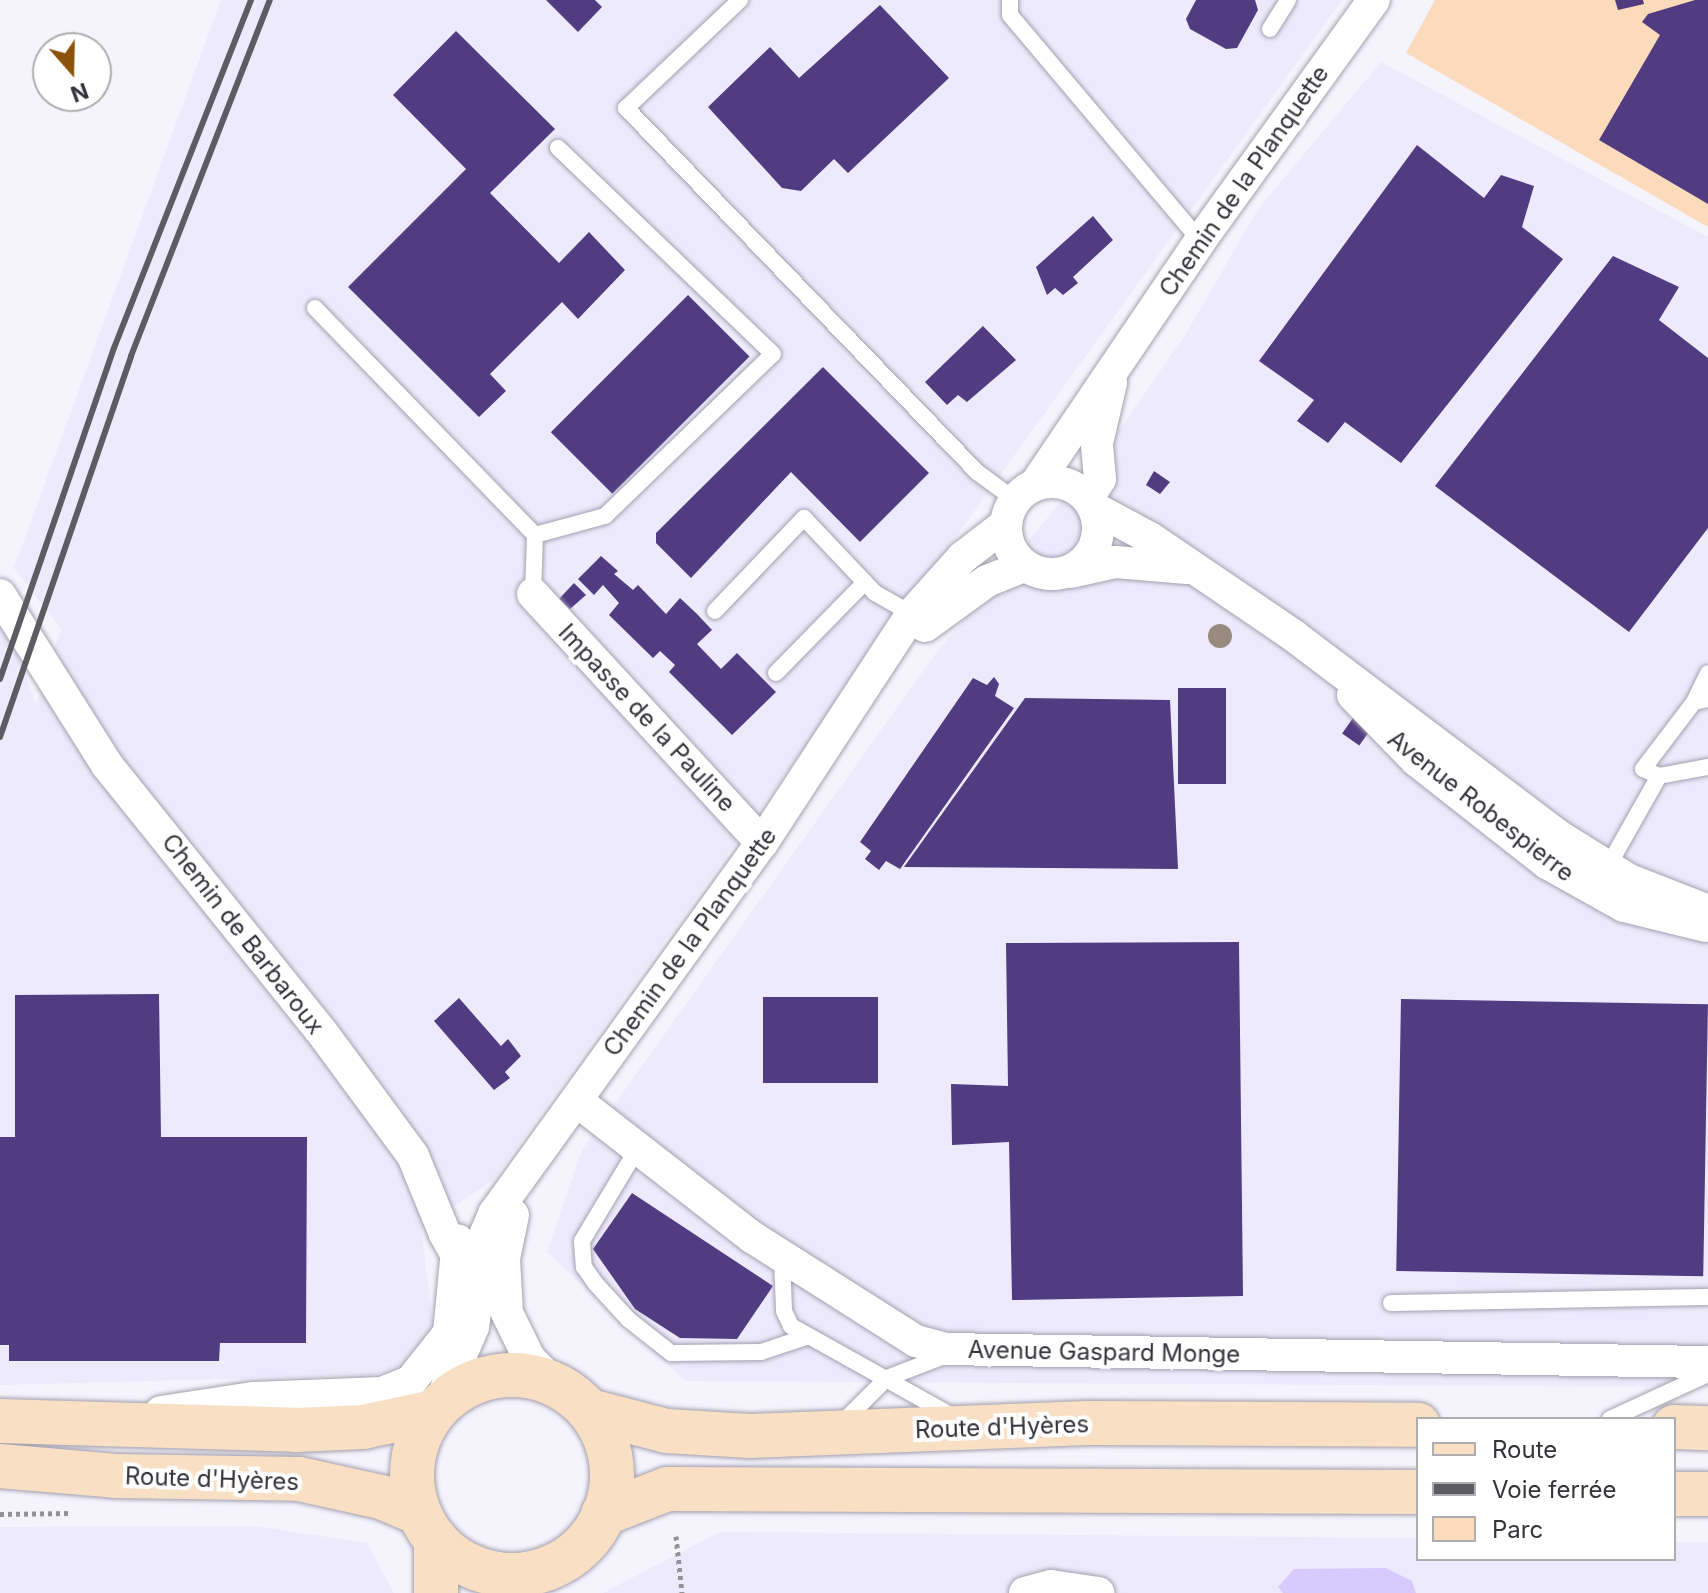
<!DOCTYPE html>
<meta charset="utf-8">
<style>
body{margin:0}
#map{position:relative;width:1708px;height:1593px;overflow:hidden;background:#f5f3fc;font-family:Inter,sans-serif}
div>[style]{position:absolute}
.built>*{inset:0;background:#eeeafd}
.green>*{inset:0;background:#fcdbbc}
.water>*{inset:0;background:#d6cbfc}
.building>*{inset:0;background:#513c82;transform-origin:0 0}
.path>*{height:5px;margin-top:-2.5px;transform-origin:0;background:repeating-linear-gradient(90deg,#939299 0 4px,transparent 0 8px)}
.roads{filter:drop-shadow(0 0 2px #a3a0ae) drop-shadow(0 0 2px #a3a0ae)}
.service>*{height:16px;margin:-8px;padding:0 8px;transform-origin:8px;border-radius:8px;background:#fff}
.minor>*{height:32px;margin:-16px;padding:0 16px;transform-origin:16px;border-radius:16px;background:#fff}
.minor>.ring{margin:-16px;padding:0;box-sizing:content-box;background:none;border:32px solid #fff;border-radius:50%}
.secondary>*{height:44px;margin:-22px;padding:0 22px;transform-origin:22px;border-radius:22px;background:#f9e0c5}
.secondary>.ring{margin:-22px;padding:0;box-sizing:content-box;background:none;border:44px solid #f9e0c5;border-radius:50%}
.rail>*{height:6px;margin:-3px;padding:0 3px;transform-origin:3px;border-radius:3px;background:#5d5c62}
.trees>*{width:24px;height:24px;margin:-12px;border-radius:50%;background:#99897e}
span{translate:-50% -50%;white-space:nowrap;text-align:center;line-height:1.15;-webkit-text-stroke:8px #fff;paint-order:stroke}
.street-label{font-size:24px;color:#35343a}
.legend{position:absolute;left:1416px;top:1417px;width:260px;height:144px;box-sizing:border-box;background:#fff;border:2px solid #aeaeb0;margin:0;padding:10px 14px;list-style:none;font-size:24px;color:#35343a}
.legend li{display:flex;align-items:center;gap:16px;height:40px}
.legend b{width:40px;border:2px solid #aeaeb0}
.north{position:absolute;left:32px;top:32px;width:80px;height:80px;box-sizing:border-box;background:#fff;border:2px solid #aeaeb0;border-radius:50%;rotate:160deg;font-size:22px;font-weight:700;line-height:32px;text-align:center;color:#35343a}
.north::after{content:'';display:block;margin:auto;width:28px;height:36px;background:#8b5209;clip-path:polygon(50% 0,100% 100%,50% 72%,0 100%)}
</style>
<div id="map">
<div class="built">
<i style="clip-path:polygon(221px 0,1342px 0,493px 1180px,421px 1229px,435px 1339px,405px 1364px,376px 1375px,0 1385px,0 623px,3px 613px,36px 705px,61px 629px,14px 568px)"></i>
<i style="clip-path:polygon(1381px 62px,1708px 237px,1708px 1387px,685px 1381px,547px 1252px,582px 1150px,933px 657px,1116px 435px,1187px 332px,1258px 209px)"></i>
<i style="clip-path:polygon(255px 1526px,367px 1543px,394px 1593px,0 1593px,0 1527px)"></i>
<i style="clip-path:polygon(720px 1532px,1418px 1538px,1418px 1559px,1674px 1559px,1674px 1542px,1708px 1542px,1708px 1593px,603px 1593px)"></i>
</div>
<div class="green">
<i style="clip-path:polygon(1435px 0,1708px 0,1708px 227px,1406px 53px)"></i>
</div>
<div class="water">
<i style="clip-path:polygon(1386px 1568px,1412px 1581px,1416px 1593px,1283px 1593px,1278px 1587px,1294px 1569px)"></i>
</div>
<div class="building">
<i style="clip-path:polygon(546px 0,595px 0,602px 7px,578px 32px)"></i>
<i style="clip-path:polygon(1196px 0,1255px 0,1258px 10px,1237px 48px,1226px 49px,1190px 29px,1186px 19px)"></i>
<i style="clip-path:polygon(1615px 0,1643px 0,1644px 4px,1618px 10px)"></i>
<i style="clip-path:polygon(1695px 0,1708px 0,1708px 204px,1599px 140px,1660px 35px,1642px 22px,1648px 14px)"></i>
<i style="clip-path:polygon(880px 5px,949px 78px,848px 173px,834px 159px,801px 191px,782px 188px,708px 107px,770px 47px,799px 78px)"></i>
<i style="clip-path:polygon(456px 31px,555px 129px,490px 193px,559px 263px,589px 232px,625px 270px,578px 319px,562px 302px,490px 374px,506px 391px,479px 417px,348px 287px,466px 169px,393px 95px)"></i>
<i style="clip-path:polygon(1417px 145px,1484px 198px,1501px 175px,1534px 186px,1522px 227px,1563px 259px,1401px 463px,1345px 422px,1328px 443px,1297px 421px,1314px 400px,1259px 361px)"></i>
<i style="clip-path:polygon(1093px 216px,1113px 240px,1073px 277px,1078px 283px,1063px 295px,1055px 288px,1047px 295px,1036px 267px)"></i>
<i style="clip-path:polygon(1613px 256px,1679px 287px,1659px 320px,1708px 358px,1708px 528px,1629px 632px,1435px 486px)"></i>
<i style="left:688px;top:295px;width:87px;height:194px;rotate:45deg"></i>
<i style="clip-path:polygon(983px 326px,1016px 360px,967px 402px,958px 395px,947px 405px,925px 382px)"></i>
<i style="clip-path:polygon(823px 367px,929px 473px,860px 542px,791px 472px,691px 578px,656px 543px,656px 533px)"></i>
<i style="clip-path:polygon(1154px 471px,1170px 482px,1160px 494px,1146px 485px)"></i>
<i style="clip-path:polygon(601px 556px,618px 571px,614px 574px,633px 590px,638px 585px,666px 614px,680px 598px,697px 614px,712px 630px,697px 644px,721px 669px,737px 653px,776px 692px,732px 735px,669px 672px,675px 665px,660px 651px,653px 658px,609px 615px,619px 603px,603px 585px,594px 595px,578px 579px)"></i>
<i style="clip-path:polygon(574px 583px,586px 595px,570px 609px,559px 599px)"></i>
<i style="clip-path:polygon(994px 677px,999px 684px,995px 696px,1014px 708px,900px 869px,886px 861px,879px 870px,865px 859px,871px 851px,860px 842px,973px 678px,987px 685px)"></i>
<i style="left:1178px;top:688px;width:48px;height:96px"></i>
<i style="clip-path:polygon(1025px 698px,1170px 700px,1178px 869px,904px 867px)"></i>
<i style="left:1353px;top:718px;width:21px;height:19px;rotate:35deg"></i>
<i style="clip-path:polygon(1239px 942px,1243px 1296px,1012px 1300px,1009px 1142px,952px 1145px,951px 1084px,1008px 1086px,1006px 943px)"></i>
<i style="clip-path:polygon(159px 994px,161px 1137px,307px 1137px,306px 1343px,220px 1343px,219px 1361px,9px 1361px,9px 1345px,0 1345px,0 1137px,15px 1137px,15px 995px)"></i>
<i style="left:878px;top:997px;width:86px;height:115px;rotate:90deg"></i>
<i style="clip-path:polygon(459px 998px,501px 1046px,508px 1039px,521px 1056px,505px 1072px,510px 1078px,494px 1090px,434px 1021px)"></i>
<i style="left:1401px;top:999px;width:307px;height:272px;rotate:1deg"></i>
<i style="clip-path:polygon(632px 1193px,773px 1286px,737px 1339px,680px 1338px,635px 1309px,593px 1249px)"></i>
</div>
<div class="path">
<i style="left:0;top:1514px;width:71px;rotate:-0.8deg"></i>
<i style="left:676px;top:1536px;width:57px;rotate:84deg"></i>
</div>
<div class="roads">
<div class="service">
<i style="left:740px;top:0;width:157px;rotate:136.5deg"></i>
<i style="left:626px;top:108px;width:506px;rotate:46.04deg"></i>
<i style="left:977px;top:472px;width:47px;rotate:36.4deg"></i>
<i style="left:1010px;top:0;width:15px;rotate:90deg"></i>
<i style="left:1010px;top:15px;width:295px;rotate:49.9deg"></i>
<i style="left:1270px;top:29px;width:34px;rotate:-58deg"></i>
<i style="left:315px;top:308px;width:316px;rotate:45.9deg"></i>
<i style="left:535px;top:535px;width:59px;rotate:91.9deg"></i>
<i style="left:535px;top:535px;width:73px;rotate:-15.2deg"></i>
<i style="left:605px;top:516px;width:233px;rotate:-44deg"></i>
<i style="left:773px;top:354px;width:298px;rotate:-136.2deg"></i>
<i style="left:715px;top:611px;width:129px;rotate:-46.3deg"></i>
<i style="left:804px;top:518px;width:103px;rotate:46.6deg"></i>
<i style="left:875px;top:593px;width:43px;rotate:29.6deg"></i>
<i style="left:776px;top:673px;width:127px;rotate:-45.6deg"></i>
<i style="left:1708px;top:699px;width:14px;rotate:168deg"></i>
<i style="left:1694px;top:702px;width:84px;rotate:127.3deg"></i>
<i style="left:1643px;top:769px;width:17px;rotate:24deg"></i>
<i style="left:1659px;top:776px;width:50px;rotate:-10.4deg"></i>
<i style="left:1694px;top:702px;width:32px;rotate:-64deg"></i>
<i style="left:1607px;top:868px;width:106px;rotate:-60.5deg"></i>
<i style="left:639px;top:1146px;width:111px;rotate:121deg"></i>
<i style="left:582px;top:1241px;width:26px;rotate:86deg"></i>
<i style="left:584px;top:1267px;width:19px;rotate:55deg"></i>
<i style="left:595px;top:1283px;width:50px;rotate:47.4deg"></i>
<i style="left:629px;top:1320px;width:53px;rotate:38.2deg"></i>
<i style="left:671px;top:1353px;width:90px;rotate:-0.6deg"></i>
<i style="left:761px;top:1352px;width:47px;rotate:-18.4deg"></i>
<i style="left:782px;top:1258px;width:53px;rotate:87.8deg"></i>
<i style="left:784px;top:1311px;width:17px;rotate:65deg"></i>
<i style="left:791px;top:1326px;width:184px;rotate:29.2deg"></i>
<i style="left:1391px;top:1303px;width:317px;rotate:-1.1deg"></i>
<i style="left:1610px;top:1419px;width:108px;rotate:-24.7deg"></i>
<i style="left:839px;top:1426px;width:68px;rotate:-45deg"></i>
<i style="left:887px;top:1378px;width:64px;rotate:-21deg"></i>
</div>
<div class="minor">
<i class="ring" style="left:1006px;top:482px;width:60px;height:60px"></i>
<i style="left:1035px;top:485px;width:295px;rotate:-55.9deg"></i>
<i style="left:1200px;top:241px;width:297px;rotate:-54.2deg"></i>
<i style="left:1088px;top:498px;width:22px;rotate:-58deg"></i>
<i style="left:1100px;top:479px;width:36px;rotate:-95deg"></i>
<i style="left:1097px;top:443px;width:62px;rotate:-76.9deg"></i>
<i style="left:1094px;top:508px;width:64px;rotate:28.2deg"></i>
<i style="left:1150px;top:538px;width:174px;rotate:34.2deg"></i>
<i style="left:1294px;top:636px;width:330px;rotate:37.1deg"></i>
<i style="left:1557px;top:835px;width:85px;rotate:32deg"></i>
<i style="left:1629px;top:880px;width:85px;rotate:21.4deg"></i>
<i style="left:1071px;top:572px;width:45px;rotate:-12.8deg"></i>
<i style="left:1115px;top:562px;width:72px;rotate:4.8deg"></i>
<i style="left:533px;top:594px;width:338px;rotate:47.4deg"></i>
<i style="left:0;top:595px;width:201px;rotate:57.8deg"></i>
<i style="left:107px;top:765px;width:341px;rotate:51.2deg"></i>
<i style="left:321px;top:1031px;width:155px;rotate:53.6deg"></i>
<i style="left:413px;top:1156px;width:84px;rotate:67.7deg"></i>
<i style="left:445px;top:1234px;width:23px;rotate:61deg"></i>
<i style="left:456px;top:1254px;width:31px;rotate:42deg"></i>
<i style="left:925px;top:626px;width:77px;rotate:-36deg"></i>
<i style="left:987px;top:581px;width:40px;rotate:-22deg"></i>
<i style="left:1353px;top:695px;width:91px;rotate:45.9deg"></i>
<i style="left:1416px;top:760px;width:167px;rotate:38.2deg"></i>
<i style="left:1547px;top:863px;width:88px;rotate:29.2deg"></i>
<i style="left:1624px;top:906px;width:84px;rotate:13.7deg"></i>
<i style="left:577px;top:1101px;width:222px;rotate:37.9deg"></i>
<i style="left:752px;top:1237px;width:194px;rotate:32.4deg"></i>
<i style="left:916px;top:1341px;width:30px;rotate:15deg"></i>
<i style="left:945px;top:1349px;width:763px;rotate:0.98deg"></i>
<i style="left:513px;top:1215px;width:45px;rotate:101.6deg"></i>
<i style="left:504px;top:1259px;width:54px;rotate:86.8deg"></i>
<i style="left:507px;top:1313px;width:50px;rotate:63.9deg"></i>
<i style="left:529px;top:1358px;width:35px;rotate:46deg"></i>
<i style="left:439px;top:1405px;width:85px;rotate:-66.4deg"></i>
<i style="left:473px;top:1327px;width:95px;rotate:-82.1deg"></i>
<i style="left:486px;top:1233px;width:21px;rotate:-67deg"></i>
<i style="left:494px;top:1214px;width:458px;rotate:-54.2deg"></i>
<i style="left:762px;top:843px;width:274px;rotate:-56.8deg"></i>
<i style="left:912px;top:614px;width:75px;rotate:-48.2deg"></i>
<i style="left:962px;top:558px;width:56px;rotate:-37.7deg"></i>
<i style="left:161px;top:1412px;width:94px;rotate:-8.6deg"></i>
<i style="left:254px;top:1398px;width:128px;rotate:-2.2deg"></i>
<i style="left:382px;top:1393px;width:31px;rotate:-22deg"></i>
<i style="left:411px;top:1381px;width:61px;rotate:-51.6deg"></i>
<i style="left:449px;top:1333px;width:93px;rotate:-84.5deg"></i>
<i style="left:1025px;top:1593px;width:27px;rotate:-15deg"></i>
<i style="left:1051px;top:1586px;width:48px;rotate:8.5deg"></i>
</div>
<div class="secondary">
<i class="ring" style="left:412px;top:1375px;width:156px;height:156px"></i>
<i style="left:590px;top:1411px;width:80px;rotate:14.6deg"></i>
<i style="left:667px;top:1431px;width:83px;rotate:3.4deg"></i>
<i style="left:750px;top:1436px;width:338px;rotate:-2.2deg"></i>
<i style="left:1088px;top:1423px;width:330px;rotate:0.3deg"></i>
<i style="left:0;top:1421px;width:297px;rotate:1.7deg"></i>
<i style="left:297px;top:1430px;width:66px;rotate:-2.6deg"></i>
<i style="left:363px;top:1427px;width:72px;rotate:-12.1deg"></i>
<i style="left:1674px;top:1427px;width:34px;rotate:2deg"></i>
<i style="left:0;top:1466px;width:116px;rotate:4.9deg"></i>
<i style="left:116px;top:1476px;width:183px;rotate:0.9deg"></i>
<i style="left:299px;top:1479px;width:84px;rotate:12.4deg"></i>
<i style="left:381px;top:1497px;width:41px;rotate:22.8deg"></i>
<i style="left:1674px;top:1494px;width:34px"></i>
<i style="left:603px;top:1514px;width:69px;rotate:-21.3deg"></i>
<i style="left:667px;top:1489px;width:751px;rotate:0.23deg"></i>
<i style="left:436px;top:1540px;width:53px;rotate:90deg"></i>
</div>
</div>
<div class="rail">
<i style="left:0;top:679px;width:350px;rotate:-71deg"></i>
<i style="left:114px;top:348px;width:374px;rotate:-68.5deg"></i>
<i style="left:0;top:737px;width:403px;rotate:-71deg"></i>
<i style="left:131px;top:356px;width:382px;rotate:-68.7deg"></i>
</div>
<div class="trees">
<i style="left:1220px;top:636px"></i>
</div>
<div class="street-label">
<span style="left:1244px;top:181px;rotate:-55deg">Chemin de la Planquette</span>
<span style="left:647px;top:718px;rotate:47deg">Impasse de la Pauline</span>
<span style="left:1481px;top:806px;rotate:38deg">Avenue Robespierre</span>
<span style="left:243px;top:934px;rotate:52deg">Chemin de Barbaroux</span>
<span style="left:690px;top:942px;rotate:-54deg">Chemin de la Planquette</span>
<span style="left:1104px;top:1352px;rotate:1deg">Avenue Gaspard Monge</span>
<span style="left:1002px;top:1427px;rotate:-2deg">Route d'Hyères</span>
<span style="left:212px;top:1479px;rotate:2deg">Route d'Hyères</span>
</div>
<ul class="legend">
<li><b style="height:10px;background:#f9e0c5"></b>Route</li>
<li><b style="height:10px;background:#5d5c62"></b>Voie ferrée</li>
<li><b style="height:22px;background:#fcdbbc"></b>Parc</li>
</ul>
<div class="north">N</div>
</div>
